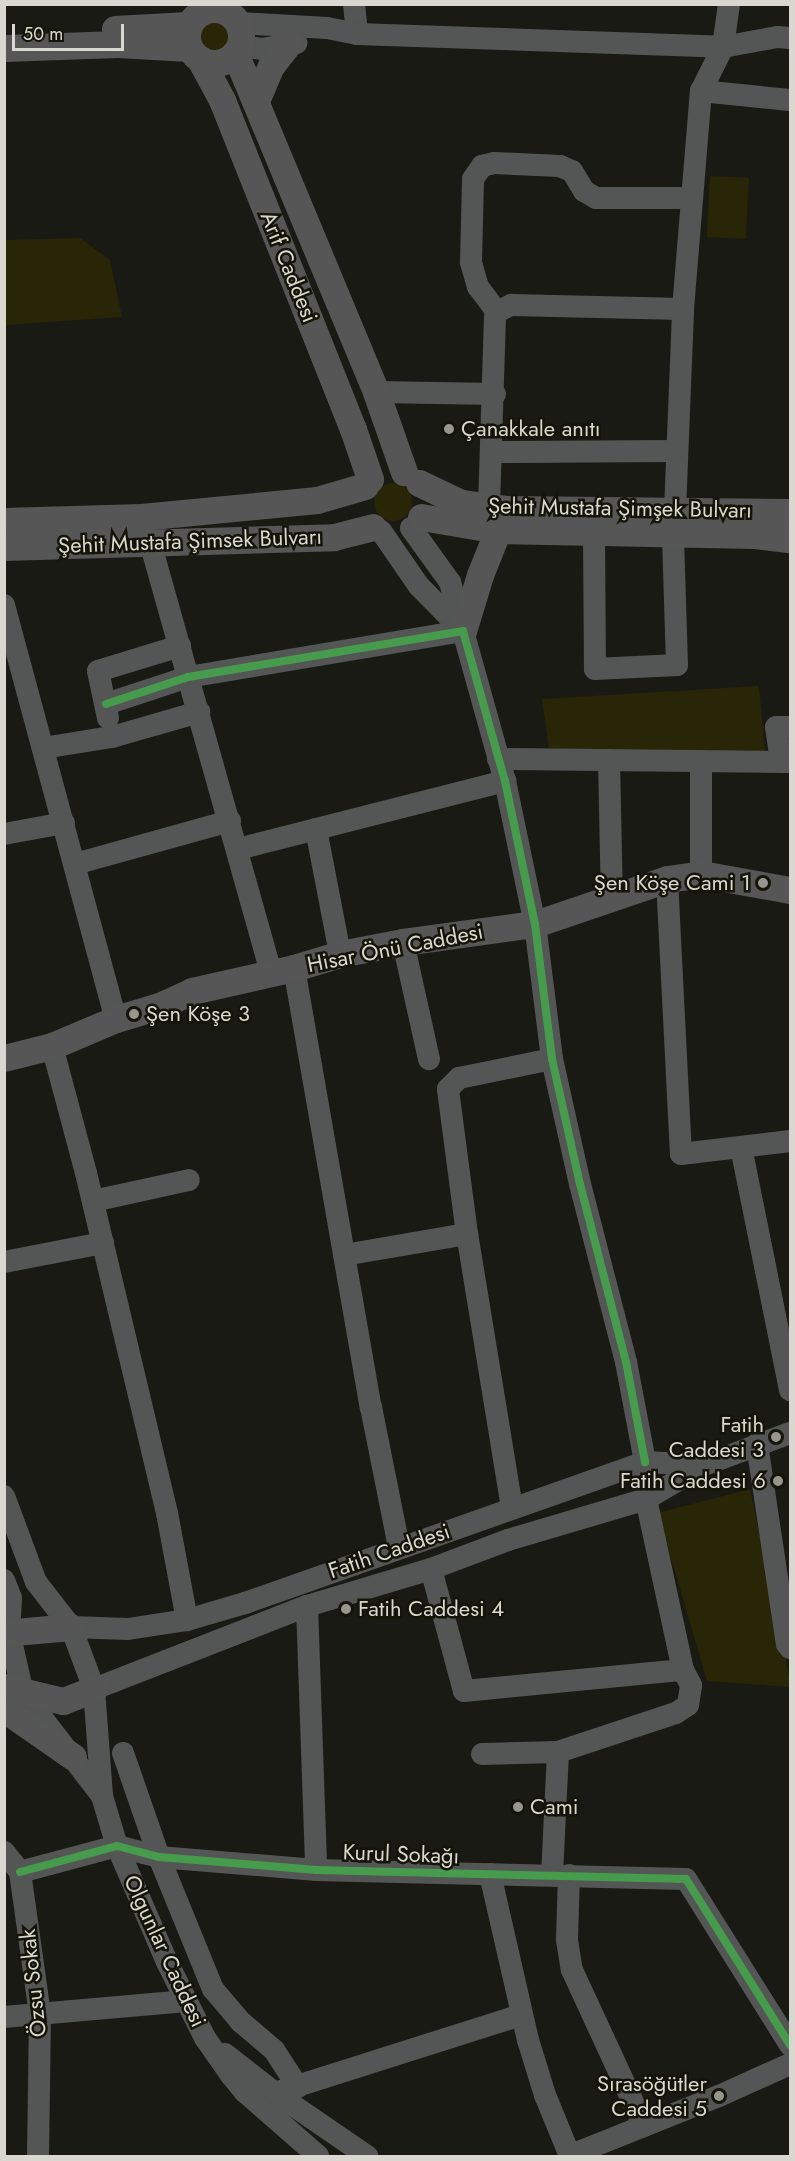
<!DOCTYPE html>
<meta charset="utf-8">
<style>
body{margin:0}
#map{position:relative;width:795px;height:2161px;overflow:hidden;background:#1a1a14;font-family:Jost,sans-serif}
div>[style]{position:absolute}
.green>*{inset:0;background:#282606;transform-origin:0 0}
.round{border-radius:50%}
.minor>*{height:22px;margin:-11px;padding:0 11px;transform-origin:11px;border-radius:11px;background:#545555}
.major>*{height:27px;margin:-13.5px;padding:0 13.5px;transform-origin:13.5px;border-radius:13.5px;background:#555655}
.major>.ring{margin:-13.5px;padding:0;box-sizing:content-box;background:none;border:27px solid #555655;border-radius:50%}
.cycleway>*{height:8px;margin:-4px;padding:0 4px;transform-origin:4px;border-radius:4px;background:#469c4c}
.dots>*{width:16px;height:16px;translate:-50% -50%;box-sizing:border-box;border:3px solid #141408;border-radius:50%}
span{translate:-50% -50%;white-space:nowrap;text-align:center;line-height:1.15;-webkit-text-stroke:5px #141408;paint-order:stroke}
.street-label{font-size:22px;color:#d8d8d0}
.poi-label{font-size:22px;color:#d8d8d0}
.left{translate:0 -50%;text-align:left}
.right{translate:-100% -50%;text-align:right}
.frame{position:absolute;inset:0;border:6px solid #d8d8d0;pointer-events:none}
.scale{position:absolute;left:12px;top:24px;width:112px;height:27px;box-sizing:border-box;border:3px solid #d8d8d0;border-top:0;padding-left:8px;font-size:18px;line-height:21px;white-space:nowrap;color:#d8d8d0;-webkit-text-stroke:4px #141408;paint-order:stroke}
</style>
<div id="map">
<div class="green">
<i class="round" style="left:195px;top:18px;width:36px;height:36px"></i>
<i style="left:710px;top:176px;width:39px;height:61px;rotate:3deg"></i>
<i style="clip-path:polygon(80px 238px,110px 260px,122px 317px,5px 325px,5px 240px)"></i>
<i class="round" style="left:374px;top:483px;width:38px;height:38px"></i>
<i style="clip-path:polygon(759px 686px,765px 751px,549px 749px,542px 699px)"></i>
<i style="clip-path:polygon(750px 1489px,790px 1680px,790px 1687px,707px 1681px,658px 1513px)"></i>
</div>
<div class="minor">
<i style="left:354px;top:4px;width:30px;rotate:84deg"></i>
<i style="left:239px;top:23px;width:88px;rotate:3.3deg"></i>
<i style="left:327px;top:28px;width:31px;rotate:11deg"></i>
<i style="left:357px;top:34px;width:366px;rotate:2deg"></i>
<i style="left:723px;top:47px;width:43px;rotate:-82.1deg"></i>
<i style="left:239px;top:46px;width:23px;rotate:7deg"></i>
<i style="left:262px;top:49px;width:35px;rotate:-10deg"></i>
<i style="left:701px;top:91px;width:89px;rotate:5.8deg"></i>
<i style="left:497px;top:312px;width:31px;rotate:-127deg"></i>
<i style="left:478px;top:287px;width:26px;rotate:-106deg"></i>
<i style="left:471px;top:262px;width:83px;rotate:-88.6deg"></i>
<i style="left:473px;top:179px;width:16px;rotate:-55deg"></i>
<i style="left:482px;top:166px;width:12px;rotate:-14deg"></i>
<i style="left:494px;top:163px;width:66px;rotate:2.6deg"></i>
<i style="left:560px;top:166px;width:13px;rotate:23deg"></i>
<i style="left:572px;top:171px;width:23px;rotate:59deg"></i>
<i style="left:584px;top:191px;width:14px;rotate:30deg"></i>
<i style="left:596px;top:198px;width:96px"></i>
<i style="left:376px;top:392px;width:119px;rotate:1deg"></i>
<i style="left:493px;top:452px;width:184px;rotate:-0.3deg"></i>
<i style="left:489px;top:507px;width:190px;rotate:-88.2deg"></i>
<i style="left:495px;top:317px;width:5px;rotate:-68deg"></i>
<i style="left:497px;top:312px;width:16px;rotate:-27deg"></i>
<i style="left:511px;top:305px;width:172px;rotate:1.3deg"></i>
<i style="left:675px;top:511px;width:202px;rotate:-87.7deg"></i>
<i style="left:683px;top:309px;width:219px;rotate:-85.3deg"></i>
<i style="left:701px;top:91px;width:49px;rotate:-63.4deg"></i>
<i style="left:723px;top:47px;width:55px;rotate:-10.5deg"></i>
<i style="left:777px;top:37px;width:13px;rotate:4deg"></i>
<i style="left:411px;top:528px;width:67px;rotate:54.2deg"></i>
<i style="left:450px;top:582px;width:49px;rotate:74.5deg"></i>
<i style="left:381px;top:531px;width:67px;rotate:55.4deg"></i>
<i style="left:419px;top:586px;width:63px;rotate:45.6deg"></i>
<i style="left:594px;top:532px;width:137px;rotate:89.6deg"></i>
<i style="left:595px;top:669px;width:82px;rotate:-2.8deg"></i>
<i style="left:677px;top:665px;width:130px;rotate:-91.8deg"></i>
<i style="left:150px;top:542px;width:448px;rotate:74.3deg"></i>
<i style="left:4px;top:605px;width:429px;rotate:74.9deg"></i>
<i style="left:106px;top:704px;width:86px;rotate:-18.2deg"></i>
<i style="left:188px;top:677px;width:279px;rotate:-9.5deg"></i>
<i style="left:463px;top:631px;width:156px;rotate:74.4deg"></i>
<i style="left:505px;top:781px;width:146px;rotate:78.2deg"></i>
<i style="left:535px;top:924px;width:136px;rotate:82.8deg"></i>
<i style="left:552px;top:1059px;width:128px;rotate:77.4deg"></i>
<i style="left:580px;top:1184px;width:184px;rotate:75.5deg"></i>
<i style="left:626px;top:1362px;width:102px;rotate:79.2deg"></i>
<i style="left:108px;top:718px;width:48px;rotate:-102deg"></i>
<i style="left:98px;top:671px;width:86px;rotate:-17deg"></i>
<i style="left:43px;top:748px;width:70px;rotate:-9.1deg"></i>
<i style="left:112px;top:737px;width:91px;rotate:-16deg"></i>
<i style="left:498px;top:759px;width:292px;rotate:0.6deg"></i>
<i style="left:609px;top:760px;width:138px;rotate:88.8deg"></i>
<i style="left:701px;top:761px;width:113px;rotate:90deg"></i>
<i style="left:781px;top:762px;width:35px;rotate:-98deg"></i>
<i style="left:776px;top:727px;width:14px"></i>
<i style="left:316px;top:829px;width:127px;rotate:79.1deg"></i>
<i style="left:4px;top:834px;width:61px;rotate:-10.4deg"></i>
<i style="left:238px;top:849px;width:276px;rotate:-14.3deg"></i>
<i style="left:75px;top:864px;width:161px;rotate:-15.5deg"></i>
<i style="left:667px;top:879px;width:275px;rotate:87.1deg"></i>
<i style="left:681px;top:1154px;width:110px;rotate:-6.8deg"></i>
<i style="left:403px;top:942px;width:120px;rotate:77.5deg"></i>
<i style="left:294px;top:968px;width:446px;rotate:80.1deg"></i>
<i style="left:371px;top:1407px;width:143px;rotate:78.7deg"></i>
<i style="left:52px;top:1046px;width:131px;rotate:75deg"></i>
<i style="left:86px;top:1173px;width:350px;rotate:76.6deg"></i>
<i style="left:167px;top:1513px;width:109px;rotate:79.4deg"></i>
<i style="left:741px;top:1147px;width:248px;rotate:78.6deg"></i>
<i style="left:93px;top:1201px;width:98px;rotate:-12.3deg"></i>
<i style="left:344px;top:1255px;width:125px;rotate:-9.7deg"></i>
<i style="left:4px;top:1262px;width:101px;rotate:-10.9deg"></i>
<i style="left:757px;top:1444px;width:202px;rotate:81.5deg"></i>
<i style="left:787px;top:1644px;width:5px;rotate:53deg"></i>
<i style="left:4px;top:1496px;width:92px;rotate:69.6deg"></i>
<i style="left:36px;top:1582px;width:57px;rotate:52.1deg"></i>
<i style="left:71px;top:1627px;width:66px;rotate:69.6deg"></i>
<i style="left:94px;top:1689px;width:107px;rotate:85.7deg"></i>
<i style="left:102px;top:1796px;width:52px;rotate:73.3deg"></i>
<i style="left:117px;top:1846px;width:126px;rotate:66.7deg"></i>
<i style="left:167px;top:1962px;width:85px;rotate:63.4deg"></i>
<i style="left:205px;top:2038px;width:45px;rotate:54.9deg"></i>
<i style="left:231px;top:2075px;width:22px;rotate:51deg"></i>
<i style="left:245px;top:2092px;width:97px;rotate:41.2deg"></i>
<i style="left:512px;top:1508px;width:278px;rotate:-99.3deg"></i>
<i style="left:467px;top:1234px;width:146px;rotate:-97.5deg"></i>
<i style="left:448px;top:1089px;width:16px;rotate:-45deg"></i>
<i style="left:459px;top:1078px;width:95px;rotate:-11.5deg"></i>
<i style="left:431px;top:1569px;width:126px;rotate:74.9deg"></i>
<i style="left:464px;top:1691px;width:220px;rotate:-5.5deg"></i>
<i style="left:4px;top:1580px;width:19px;rotate:69deg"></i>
<i style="left:11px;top:1598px;width:34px;rotate:93deg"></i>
<i style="left:9px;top:1632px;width:63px;rotate:77.1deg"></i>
<i style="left:23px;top:1693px;width:130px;rotate:52.5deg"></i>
<i style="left:307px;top:1606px;width:264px;rotate:88deg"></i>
<i style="left:71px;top:1627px;width:57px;rotate:2deg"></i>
<i style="left:128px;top:1629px;width:60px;rotate:-8.7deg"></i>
<i style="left:187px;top:1620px;width:60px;rotate:-16.3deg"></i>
<i style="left:245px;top:1603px;width:424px;rotate:-19.4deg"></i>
<i style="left:645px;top:1462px;width:59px;rotate:2.9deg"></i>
<i style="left:94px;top:1689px;width:229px;rotate:-21.3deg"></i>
<i style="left:307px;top:1606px;width:129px;rotate:-16.6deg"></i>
<i style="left:431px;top:1569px;width:82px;rotate:-20.6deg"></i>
<i style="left:508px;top:1540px;width:144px;rotate:-16.5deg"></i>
<i style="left:646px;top:1499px;width:67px;rotate:-30.4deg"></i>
<i style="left:704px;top:1465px;width:92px;rotate:-20.4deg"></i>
<i style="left:123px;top:1753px;width:110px;rotate:70.9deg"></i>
<i style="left:159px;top:1857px;width:143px;rotate:67.8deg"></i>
<i style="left:213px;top:1989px;width:43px;rotate:49.7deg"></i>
<i style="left:241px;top:2022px;width:43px;rotate:40.3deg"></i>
<i style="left:274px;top:2050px;width:44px;rotate:57deg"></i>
<i style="left:482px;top:1754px;width:76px;rotate:-1.5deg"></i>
<i style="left:558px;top:1752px;width:124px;rotate:-18.3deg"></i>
<i style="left:676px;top:1713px;width:14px;rotate:-34deg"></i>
<i style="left:688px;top:1705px;width:20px;rotate:-81deg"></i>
<i style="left:691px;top:1685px;width:17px;rotate:-118deg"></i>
<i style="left:683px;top:1670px;width:175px;rotate:-102.2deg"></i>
<i style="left:4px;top:1852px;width:26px;rotate:51deg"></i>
<i style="left:20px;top:1872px;width:143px;rotate:82deg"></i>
<i style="left:40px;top:2014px;width:142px;rotate:90.8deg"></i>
<i style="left:20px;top:1872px;width:100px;rotate:-15deg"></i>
<i style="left:117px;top:1846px;width:43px;rotate:14.7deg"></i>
<i style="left:159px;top:1857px;width:158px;rotate:4.7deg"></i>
<i style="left:316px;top:1870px;width:370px;rotate:1.4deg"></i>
<i style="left:686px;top:1879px;width:196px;rotate:57.9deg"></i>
<i style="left:490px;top:1874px;width:170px;rotate:77.1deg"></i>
<i style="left:528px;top:2040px;width:58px;rotate:72.8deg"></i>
<i style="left:545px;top:2095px;width:66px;rotate:67.7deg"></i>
<i style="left:552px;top:1875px;width:123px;rotate:-87.2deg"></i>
<i style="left:569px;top:1875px;width:65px;rotate:91.8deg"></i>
<i style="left:567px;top:1940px;width:30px;rotate:81deg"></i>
<i style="left:572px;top:1970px;width:172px;rotate:65.2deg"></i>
<i style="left:4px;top:2017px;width:183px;rotate:-5deg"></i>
<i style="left:225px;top:2054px;width:63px;rotate:38deg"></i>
<i style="left:275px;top:2093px;width:112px;rotate:34.4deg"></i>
<i style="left:275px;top:2093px;width:258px;rotate:-17.6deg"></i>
<i style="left:569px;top:2156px;width:162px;rotate:-21.8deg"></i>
<i style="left:719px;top:2096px;width:78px;rotate:-24.3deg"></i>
</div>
<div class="major">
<i class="ring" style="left:187px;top:9px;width:27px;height:27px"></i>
<i style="left:115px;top:29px;width:73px;rotate:-3.1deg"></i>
<i style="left:4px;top:48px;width:114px;rotate:-2deg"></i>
<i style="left:118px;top:44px;width:71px;rotate:3.2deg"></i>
<i style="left:235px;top:53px;width:367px;rotate:67.4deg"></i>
<i style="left:376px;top:392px;width:85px;rotate:70.7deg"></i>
<i style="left:200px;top:59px;width:47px;rotate:61.8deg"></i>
<i style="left:222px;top:100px;width:354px;rotate:68.3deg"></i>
<i style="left:353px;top:429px;width:53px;rotate:71.2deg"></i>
<i style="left:256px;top:101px;width:38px;rotate:-67deg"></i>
<i style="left:271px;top:66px;width:28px;rotate:-52deg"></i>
<i style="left:419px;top:483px;width:47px;rotate:25.5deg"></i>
<i style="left:461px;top:503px;width:45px;rotate:7.6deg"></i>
<i style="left:506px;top:509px;width:284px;rotate:0.6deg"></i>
<i style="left:421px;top:517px;width:78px;rotate:9.6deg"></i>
<i style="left:498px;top:530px;width:257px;rotate:1.1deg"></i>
<i style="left:755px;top:535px;width:35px;rotate:7deg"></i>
<i style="left:4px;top:521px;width:137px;rotate:-1.7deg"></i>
<i style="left:141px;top:517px;width:177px;rotate:-5.5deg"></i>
<i style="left:317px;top:500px;width:50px;rotate:-16.3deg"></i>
<i style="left:4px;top:547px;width:330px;rotate:-1.7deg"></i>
<i style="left:334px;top:537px;width:40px;rotate:-14.4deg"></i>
<i style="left:463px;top:631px;width:59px;rotate:-73.1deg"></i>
<i style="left:480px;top:575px;width:48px;rotate:-68.2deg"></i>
<i style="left:4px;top:1058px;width:49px;rotate:-14deg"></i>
<i style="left:52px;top:1046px;width:69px;rotate:-22.9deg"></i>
<i style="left:116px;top:1019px;width:45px;rotate:-16.8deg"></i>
<i style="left:159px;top:1006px;width:36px;rotate:-24deg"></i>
<i style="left:192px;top:991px;width:105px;rotate:-12.7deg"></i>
<i style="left:294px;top:968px;width:48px;rotate:-16.9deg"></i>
<i style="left:340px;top:954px;width:64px;rotate:-10.8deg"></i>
<i style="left:403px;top:942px;width:133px;rotate:-7.8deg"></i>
<i style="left:535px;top:924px;width:139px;rotate:-18.8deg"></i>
<i style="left:667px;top:879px;width:34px;rotate:-8deg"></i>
<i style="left:701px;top:874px;width:90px;rotate:10.2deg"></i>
<i style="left:4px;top:1633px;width:67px;rotate:-5.1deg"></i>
<i style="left:4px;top:1687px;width:61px;rotate:13.3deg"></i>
<i style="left:63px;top:1701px;width:33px;rotate:-21deg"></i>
<i style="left:4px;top:1709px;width:84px;rotate:34.8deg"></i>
</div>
<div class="cycleway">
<i style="left:106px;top:704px;width:86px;rotate:-18.2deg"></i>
<i style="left:188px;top:677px;width:279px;rotate:-9.5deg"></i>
<i style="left:463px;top:631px;width:156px;rotate:74.4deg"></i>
<i style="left:505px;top:781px;width:146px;rotate:78.2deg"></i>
<i style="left:535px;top:924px;width:136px;rotate:82.8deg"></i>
<i style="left:552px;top:1059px;width:128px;rotate:77.4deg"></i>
<i style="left:580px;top:1184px;width:184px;rotate:75.5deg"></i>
<i style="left:626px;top:1362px;width:102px;rotate:79.2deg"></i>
<i style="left:20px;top:1872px;width:100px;rotate:-15deg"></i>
<i style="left:117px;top:1846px;width:43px;rotate:14.7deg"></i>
<i style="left:159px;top:1857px;width:158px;rotate:4.7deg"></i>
<i style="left:316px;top:1870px;width:370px;rotate:1.4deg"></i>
<i style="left:686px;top:1879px;width:196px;rotate:57.9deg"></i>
</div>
<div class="dots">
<i style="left:449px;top:429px;background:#96968e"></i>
<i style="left:763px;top:883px;background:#96968e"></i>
<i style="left:134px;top:1014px;background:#96968e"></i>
<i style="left:776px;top:1437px;background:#96968e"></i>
<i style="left:778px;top:1481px;background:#96968e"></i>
<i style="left:346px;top:1609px;background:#96968e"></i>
<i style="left:518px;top:1807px;background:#96968e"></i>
<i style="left:719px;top:2096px;background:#96968e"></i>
</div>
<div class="street-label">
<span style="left:289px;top:267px;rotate:68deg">Arif Caddesi</span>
<span style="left:620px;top:508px;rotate:1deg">Şehit Mustafa Şimşek Bulvarı</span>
<span style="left:190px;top:541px;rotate:-2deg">Şehit Mustafa Şimsek Bulvarı</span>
<span style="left:395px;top:948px;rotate:-11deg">Hisar Önü Caddesi</span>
<span style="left:389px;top:1551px;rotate:-19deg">Fatih Caddesi</span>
<span style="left:401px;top:1854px;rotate:2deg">Kurul Sokağı</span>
<span style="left:165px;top:1951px;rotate:65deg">Olgunlar Caddesi</span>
<span style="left:33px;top:1983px;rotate:-96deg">Özsu Sokak</span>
</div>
<div class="poi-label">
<span class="left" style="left:461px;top:429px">Çanakkale anıtı</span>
<span class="right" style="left:751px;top:883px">Şen Köşe Cami 1</span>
<span class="left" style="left:146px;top:1014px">Şen Köşe 3</span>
<span class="right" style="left:764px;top:1437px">Fatih<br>Caddesi 3</span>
<span class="right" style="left:766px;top:1481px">Fatih Caddesi 6</span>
<span class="left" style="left:358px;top:1609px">Fatih Caddesi 4</span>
<span class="left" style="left:530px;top:1807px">Cami</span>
<span class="right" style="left:707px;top:2096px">Sırasöğütler<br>Caddesi 5</span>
</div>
<div class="frame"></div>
<div class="scale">50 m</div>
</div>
